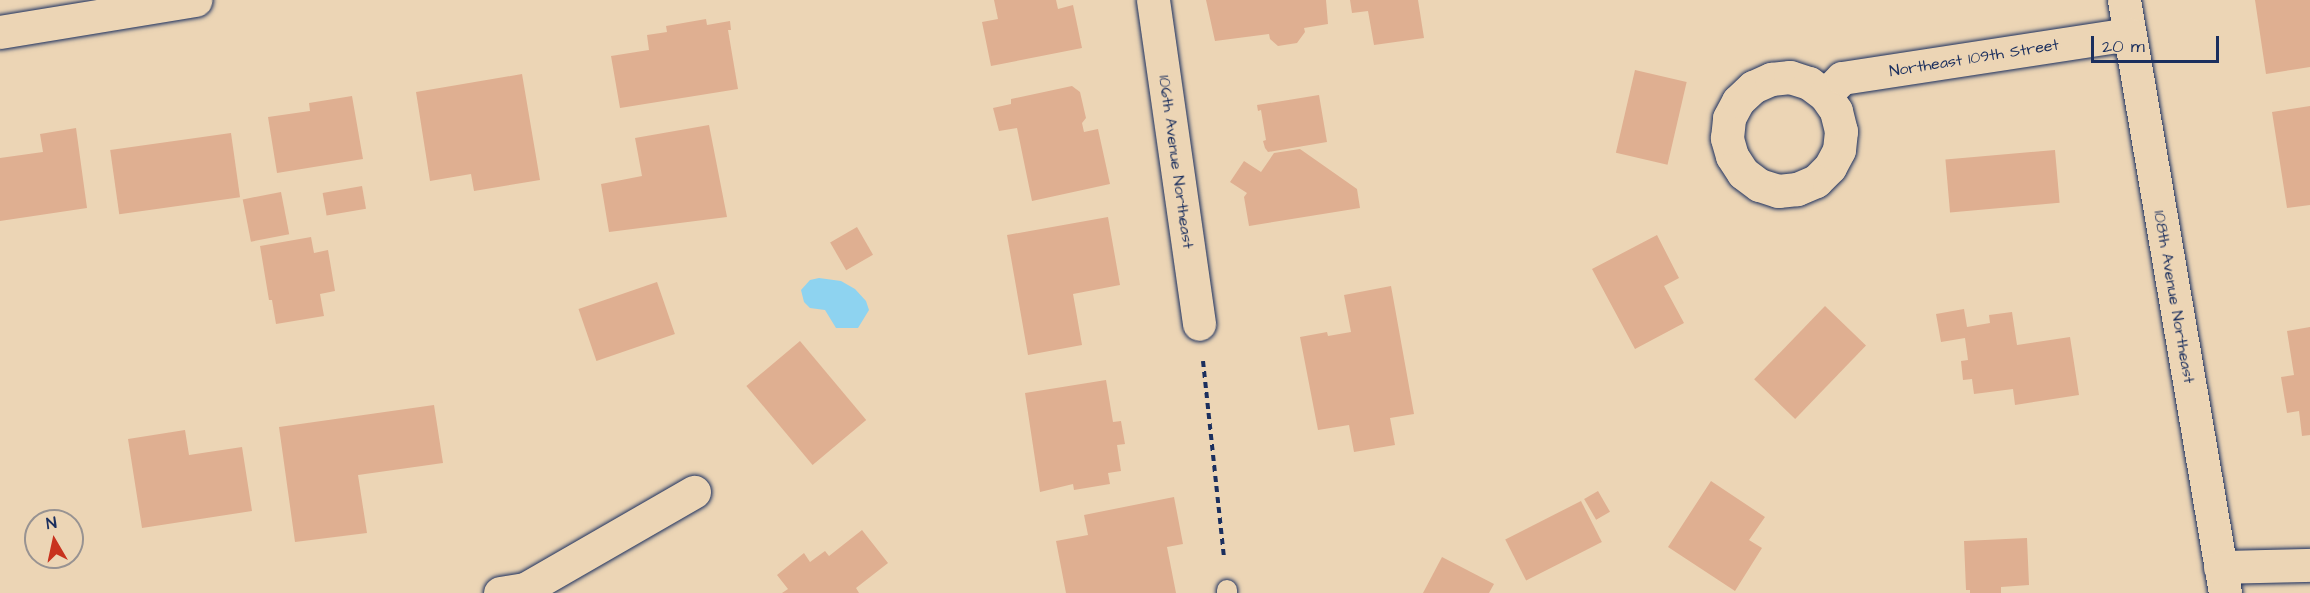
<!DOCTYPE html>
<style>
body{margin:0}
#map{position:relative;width:2310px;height:593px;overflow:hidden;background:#ecd5b5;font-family:"Architects Daughter",sans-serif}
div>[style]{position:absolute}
.water>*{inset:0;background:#8ed3f0}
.building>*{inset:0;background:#dfaf91;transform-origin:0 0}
.path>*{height:4px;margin-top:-2px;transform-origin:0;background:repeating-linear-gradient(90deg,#1b2f5e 0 6px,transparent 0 10.5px)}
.roads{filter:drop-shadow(0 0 2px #1b2f5e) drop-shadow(0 0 2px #1b2f5e)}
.lane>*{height:20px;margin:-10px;padding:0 10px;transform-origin:10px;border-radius:10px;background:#ecd5b5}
.street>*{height:33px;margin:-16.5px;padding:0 16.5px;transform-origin:16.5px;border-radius:16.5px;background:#ecd5b5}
span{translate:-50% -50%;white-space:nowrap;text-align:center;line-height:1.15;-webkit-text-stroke:4.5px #ecd5b5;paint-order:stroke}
.street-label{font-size:16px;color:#1b2f5e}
.north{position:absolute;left:24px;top:509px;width:60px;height:60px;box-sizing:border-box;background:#ecd5b5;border:2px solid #989392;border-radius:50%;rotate:351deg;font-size:16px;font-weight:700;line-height:24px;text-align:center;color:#1b2f5e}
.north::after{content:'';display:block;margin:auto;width:21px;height:27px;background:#c8321e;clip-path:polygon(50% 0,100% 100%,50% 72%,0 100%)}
.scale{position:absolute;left:2091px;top:36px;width:128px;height:27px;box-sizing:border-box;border:3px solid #1b2f5e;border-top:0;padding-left:8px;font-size:18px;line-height:21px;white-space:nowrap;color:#1b2f5e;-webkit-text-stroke:4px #ecd5b5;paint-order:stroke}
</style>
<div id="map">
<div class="water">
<i style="clip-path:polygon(819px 278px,841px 281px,855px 289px,866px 301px,869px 310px,858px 328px,836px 328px,825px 310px,810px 308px,804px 302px,801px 290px,810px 280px)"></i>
</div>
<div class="building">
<i style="clip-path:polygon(994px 0,1056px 0,1058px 9px,1073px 5px,1082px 48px,991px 66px,982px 22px,998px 19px)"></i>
<i style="clip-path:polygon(1206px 0,1326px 0,1328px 24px,1304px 28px,1305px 32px,1297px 43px,1278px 46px,1270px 39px,1269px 34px,1215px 41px)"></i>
<i style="clip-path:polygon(1350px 0,1418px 0,1424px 38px,1374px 45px,1368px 11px,1352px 13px)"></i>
<i style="clip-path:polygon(2255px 0,2310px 0,2310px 67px,2266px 74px)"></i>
<i style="clip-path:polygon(706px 19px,707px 25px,730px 21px,731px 30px,728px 30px,738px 89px,620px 108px,611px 56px,649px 50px,647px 35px,667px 32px,666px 26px)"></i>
<i style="left:1635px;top:70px;width:53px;height:85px;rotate:13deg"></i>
<i style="clip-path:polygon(522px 74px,540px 180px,474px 191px,471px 174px,430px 181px,416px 92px)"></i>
<i style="clip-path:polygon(1072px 86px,1080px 92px,1086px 118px,1082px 123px,1084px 132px,1098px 129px,1110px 184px,1032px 201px,1017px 128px,999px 131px,993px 108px,1011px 104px,1011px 99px)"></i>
<i style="clip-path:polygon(1319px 95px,1327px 142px,1268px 152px,1265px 148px,1263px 141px,1266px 140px,1261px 110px,1258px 111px,1257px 105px)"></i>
<i style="clip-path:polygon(352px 96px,363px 159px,277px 173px,268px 117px,310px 111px,309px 103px)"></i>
<i style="clip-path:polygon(2310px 106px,2310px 205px,2287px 208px,2272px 112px)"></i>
<i style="clip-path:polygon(709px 125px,727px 217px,609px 232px,601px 184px,642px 176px,635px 138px)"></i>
<i style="clip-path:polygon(76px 128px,87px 208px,0 221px,0 158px,43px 152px,40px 134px)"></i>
<i style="left:231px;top:133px;width:65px;height:122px;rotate:82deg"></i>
<i style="clip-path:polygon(1300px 149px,1357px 189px,1360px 208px,1249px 226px,1244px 197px,1247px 193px,1230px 182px,1244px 161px,1261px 172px,1274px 153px)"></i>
<i style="left:2055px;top:150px;width:53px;height:110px;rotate:85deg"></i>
<i style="left:362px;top:186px;width:23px;height:40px;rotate:80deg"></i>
<i style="left:281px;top:192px;width:43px;height:39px;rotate:79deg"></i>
<i style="clip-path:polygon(1108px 217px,1120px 285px,1073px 294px,1082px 345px,1028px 355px,1007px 235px)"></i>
<i style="left:857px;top:227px;width:32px;height:31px;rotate:60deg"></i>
<i style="clip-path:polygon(1657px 235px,1679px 278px,1664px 286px,1684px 323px,1635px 349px,1592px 269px)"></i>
<i style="clip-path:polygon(311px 237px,314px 253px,328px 250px,335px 291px,320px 294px,324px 316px,276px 324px,272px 300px,269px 300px,260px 246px)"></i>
<i style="left:657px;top:282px;width:55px;height:83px;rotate:71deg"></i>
<i style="clip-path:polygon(1391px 286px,1414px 414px,1390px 418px,1395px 445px,1354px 452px,1349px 425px,1318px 430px,1300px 337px,1327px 332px,1328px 336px,1351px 332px,1344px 295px)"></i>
<i style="left:1825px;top:306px;width:57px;height:102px;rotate:44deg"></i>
<i style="clip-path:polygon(1964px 309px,1967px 327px,1990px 323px,1989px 315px,2012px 312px,2017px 345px,2070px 337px,2079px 395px,2015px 405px,2013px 389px,1974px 394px,1972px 379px,1963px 380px,1961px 361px,1968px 360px,1965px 338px,1941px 342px,1936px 314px)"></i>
<i style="clip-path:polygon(2310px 327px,2310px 435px,2302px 436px,2299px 411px,2287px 413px,2281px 377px,2294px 375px,2287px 331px)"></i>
<i style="left:800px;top:341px;width:103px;height:70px;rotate:50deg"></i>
<i style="clip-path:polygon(1106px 380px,1113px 422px,1121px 421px,1125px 444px,1117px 445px,1121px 471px,1108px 473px,1110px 484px,1074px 490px,1073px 484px,1040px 492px,1025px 393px)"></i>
<i style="clip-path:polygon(434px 405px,443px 463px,358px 475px,367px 533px,295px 542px,279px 427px)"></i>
<i style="clip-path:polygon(185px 430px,189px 455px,242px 447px,252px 511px,142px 528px,128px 439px)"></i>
<i style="clip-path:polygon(1711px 481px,1765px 517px,1749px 540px,1762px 548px,1735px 591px,1668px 547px)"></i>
<i style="left:1598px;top:491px;width:24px;height:16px;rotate:60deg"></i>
<i style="clip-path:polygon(1174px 497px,1183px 544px,1167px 547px,1176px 593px,1066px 593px,1056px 541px,1088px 535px,1084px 515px)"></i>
<i style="left:1581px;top:501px;width:46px;height:85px;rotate:63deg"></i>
<i style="clip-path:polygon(862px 530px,888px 563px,856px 588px,859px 593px,782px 593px,788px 589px,777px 575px,804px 553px,810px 562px,825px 551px,829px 556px)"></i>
<i style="clip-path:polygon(2027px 538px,2029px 585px,2001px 587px,2001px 593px,1970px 593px,1970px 590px,1966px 590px,1964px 541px)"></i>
<i style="clip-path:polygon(1442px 557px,1494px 584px,1489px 593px,1423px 593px)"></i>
</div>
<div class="path">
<i style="left:1203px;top:361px;width:199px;rotate:83.9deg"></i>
</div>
<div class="roads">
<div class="lane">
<i style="left:1227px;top:590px;width:3px;rotate:90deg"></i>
</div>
<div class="street">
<i style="left:1153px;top:0;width:327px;rotate:81.9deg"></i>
<i style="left:2124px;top:0;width:602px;rotate:80.33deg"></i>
<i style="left:0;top:32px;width:198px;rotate:-9.3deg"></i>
<i style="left:1825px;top:95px;width:19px;rotate:55deg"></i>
<i style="left:1836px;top:111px;width:21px;rotate:76deg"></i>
<i style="left:1841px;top:131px;width:19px;rotate:96deg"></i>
<i style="left:1839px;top:150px;width:19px;rotate:118deg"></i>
<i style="left:1830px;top:167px;width:20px;rotate:135deg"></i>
<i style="left:1816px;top:181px;width:21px;rotate:157deg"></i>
<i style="left:1797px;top:189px;width:19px;rotate:174deg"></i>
<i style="left:1778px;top:191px;width:20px;rotate:-162deg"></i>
<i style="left:1759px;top:185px;width:20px;rotate:-143deg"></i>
<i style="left:1743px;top:173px;width:20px;rotate:-123deg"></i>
<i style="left:1732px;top:156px;width:19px;rotate:-106deg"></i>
<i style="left:1727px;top:138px;width:20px;rotate:-84deg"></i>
<i style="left:1729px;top:118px;width:19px;rotate:-62deg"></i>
<i style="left:1738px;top:101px;width:21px;rotate:-43deg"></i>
<i style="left:1753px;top:87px;width:20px;rotate:-24deg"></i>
<i style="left:1771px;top:79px;width:19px;rotate:-6deg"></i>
<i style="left:1790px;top:77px;width:20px;rotate:18deg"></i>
<i style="left:1809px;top:83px;width:20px;rotate:37deg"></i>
<i style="left:1825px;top:95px;width:24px;rotate:-45deg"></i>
<i style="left:1842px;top:78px;width:290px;rotate:-8.7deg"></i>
<i style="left:2220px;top:567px;width:90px;rotate:-1.3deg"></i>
<i style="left:500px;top:593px;width:25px;rotate:-9deg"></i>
<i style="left:525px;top:589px;width:195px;rotate:-29.9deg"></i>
</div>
</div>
<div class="street-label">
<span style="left:1974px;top:58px;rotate:-9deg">Northeast 109th Street</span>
<span style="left:1176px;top:162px;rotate:82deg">106th Avenue Northeast</span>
<span style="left:2174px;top:297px;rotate:80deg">108th Avenue Northeast</span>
</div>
<div class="north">N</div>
<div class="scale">20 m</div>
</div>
